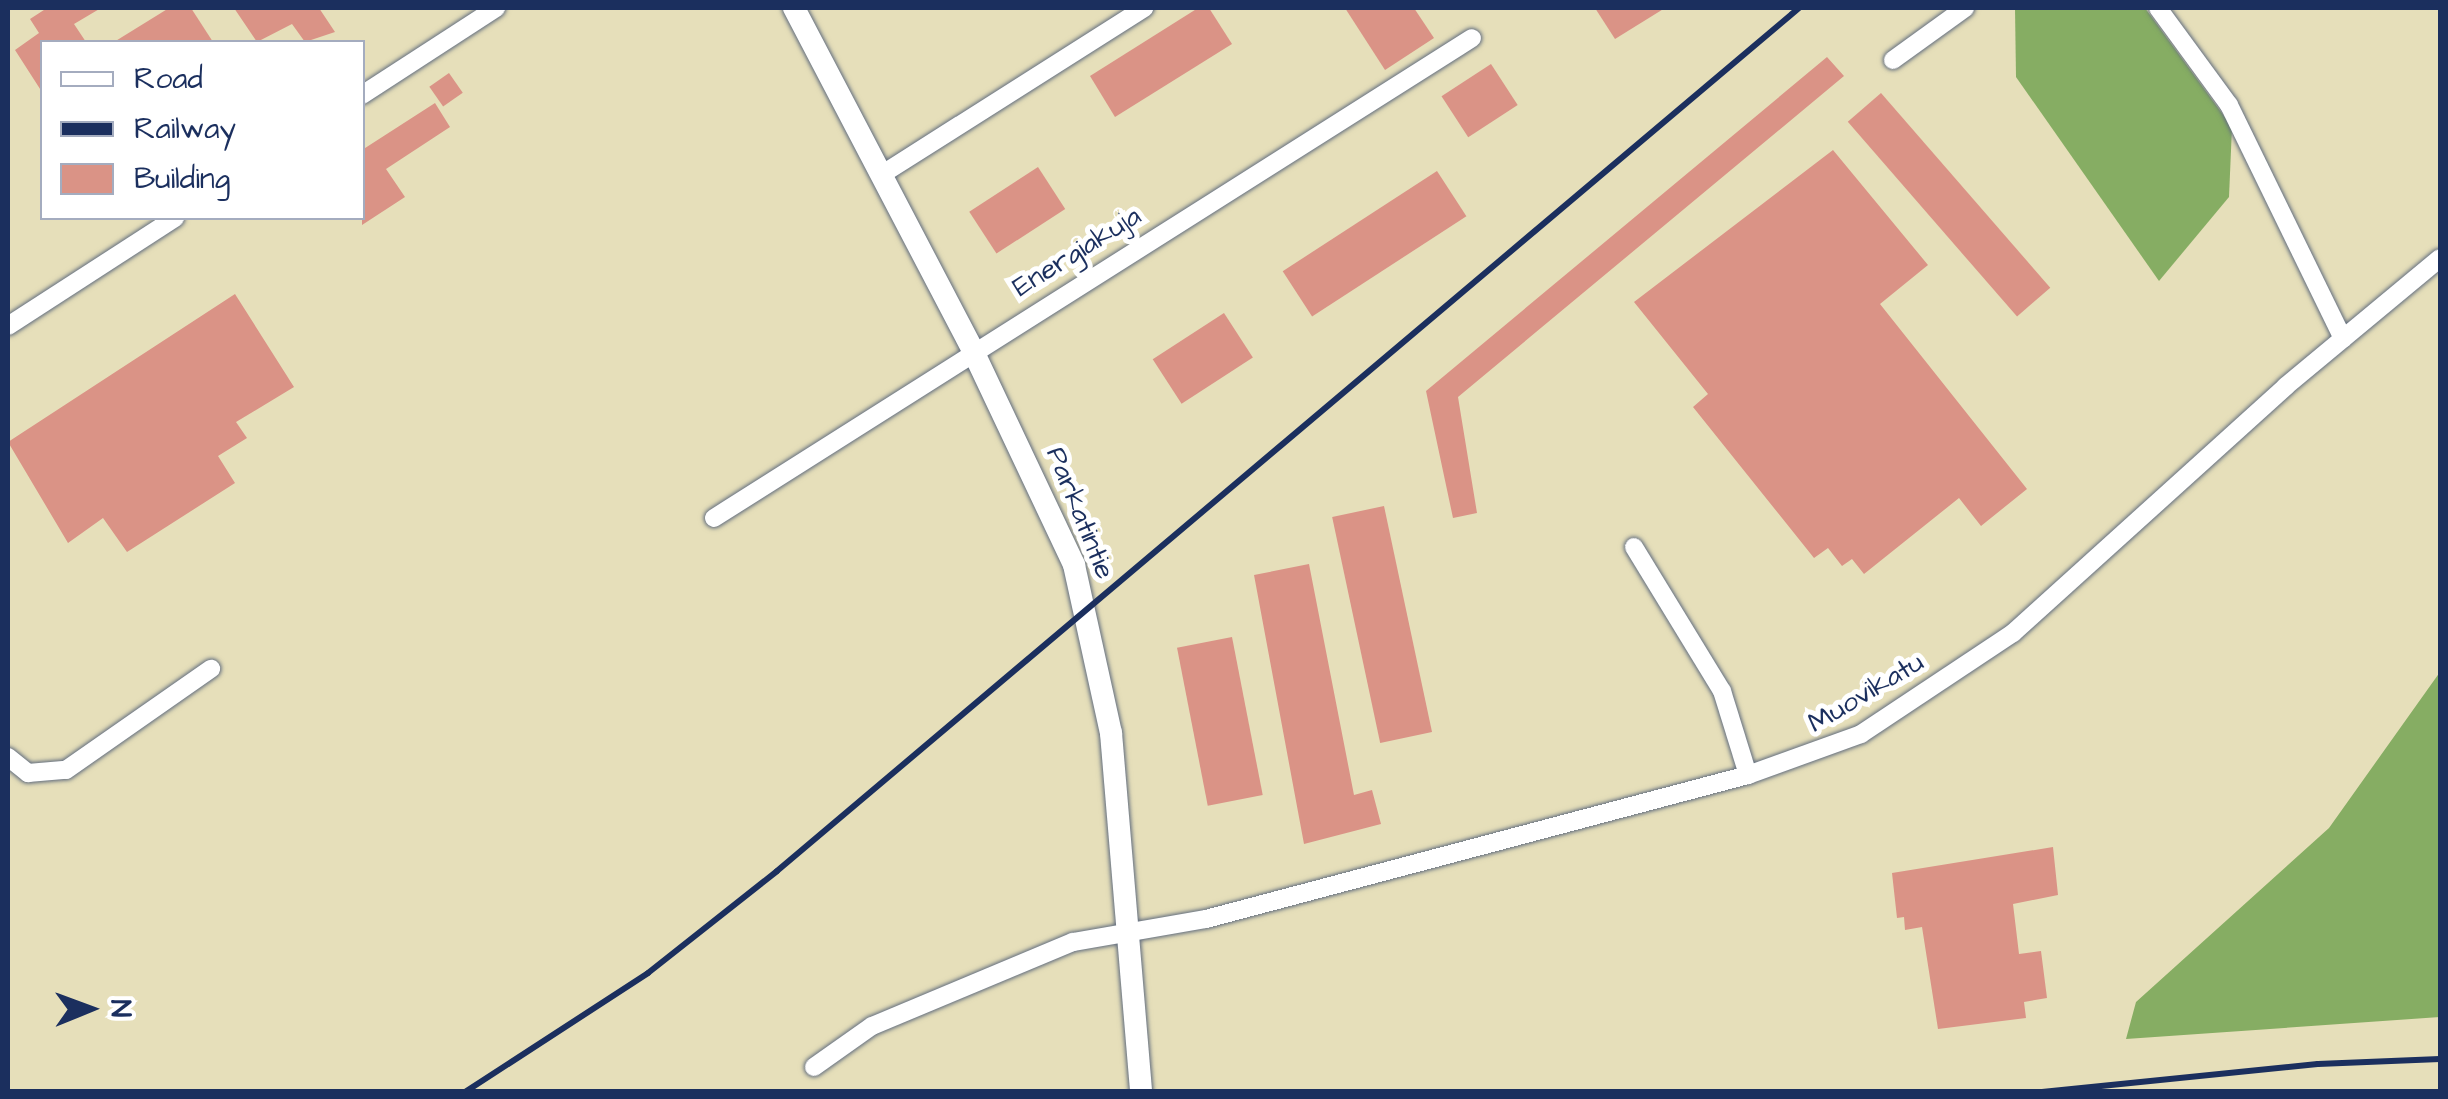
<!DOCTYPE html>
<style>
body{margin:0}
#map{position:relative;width:2448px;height:1099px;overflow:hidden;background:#e6dfba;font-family:"Architects Daughter",sans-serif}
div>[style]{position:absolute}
.forest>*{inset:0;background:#86ad63}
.building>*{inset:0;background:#da9386;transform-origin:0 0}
.roads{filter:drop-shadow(0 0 2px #626d7e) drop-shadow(0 0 2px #626d7e)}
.minor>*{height:18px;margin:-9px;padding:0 9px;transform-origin:9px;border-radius:9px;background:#fff}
.tertiary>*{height:22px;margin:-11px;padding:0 11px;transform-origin:11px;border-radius:11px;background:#fff}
.rail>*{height:6px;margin:-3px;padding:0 3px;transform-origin:3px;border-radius:3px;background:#1b2f5e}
span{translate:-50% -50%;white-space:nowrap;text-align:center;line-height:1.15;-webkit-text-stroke:10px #fff;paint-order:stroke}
.street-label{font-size:28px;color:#1b2f5e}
.frame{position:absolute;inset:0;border:10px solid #1b2f5e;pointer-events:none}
.legend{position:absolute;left:40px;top:40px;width:325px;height:180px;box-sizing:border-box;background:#fff;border:2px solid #a4acbf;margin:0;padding:12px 18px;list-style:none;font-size:30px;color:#1b2f5e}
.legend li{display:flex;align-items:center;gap:20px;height:50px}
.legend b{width:50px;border:2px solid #a4acbf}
.north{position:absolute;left:40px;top:959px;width:100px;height:100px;-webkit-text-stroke:8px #fff;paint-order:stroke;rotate:89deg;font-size:28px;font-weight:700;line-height:40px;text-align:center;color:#1b2f5e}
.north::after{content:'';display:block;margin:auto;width:35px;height:45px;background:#1b2f5e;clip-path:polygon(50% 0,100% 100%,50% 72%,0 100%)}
</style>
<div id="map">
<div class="forest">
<i style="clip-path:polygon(2015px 8px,2145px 8px,2232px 127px,2229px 197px,2159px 281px,2016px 77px)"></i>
<i style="clip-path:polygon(2440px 672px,2440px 1017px,2126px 1039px,2136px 1002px,2329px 828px)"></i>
</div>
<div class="building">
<i style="clip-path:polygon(47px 8px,101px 8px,74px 24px,86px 42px,42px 42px,42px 92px,15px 50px,39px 33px,30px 19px)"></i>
<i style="clip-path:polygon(169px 8px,191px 8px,213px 42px,114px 42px)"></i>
<i style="clip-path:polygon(234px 8px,319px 8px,335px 32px,305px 42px,292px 24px,257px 42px)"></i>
<i style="clip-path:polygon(1198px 8px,1209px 8px,1232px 44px,1115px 117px,1090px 76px)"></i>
<i style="clip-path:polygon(1345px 8px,1414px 8px,1434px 38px,1385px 70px)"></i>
<i style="clip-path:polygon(1595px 8px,1665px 8px,1615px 39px)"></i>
<i style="clip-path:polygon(1827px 57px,1844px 76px,1458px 397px,1477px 513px,1453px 518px,1426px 391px)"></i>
<i style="left:1491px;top:64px;width:49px;height:59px;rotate:57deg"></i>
<i style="left:449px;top:73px;width:24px;height:24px;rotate:55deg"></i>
<i style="left:1881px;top:93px;width:258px;height:44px;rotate:49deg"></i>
<i style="clip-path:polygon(435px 103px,450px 127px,386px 169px,405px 197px,362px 225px,362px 150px)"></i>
<i style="clip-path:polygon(1833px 150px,1928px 265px,1880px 304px,2027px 489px,1981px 526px,1959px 498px,1864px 574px,1852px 559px,1842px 566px,1828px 548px,1814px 558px,1693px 407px,1708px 394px,1634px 302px)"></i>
<i style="left:1038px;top:167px;width:50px;height:82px;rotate:57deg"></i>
<i style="left:1437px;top:171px;width:54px;height:184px;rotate:57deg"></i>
<i style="clip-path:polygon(235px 294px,294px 387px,236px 422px,247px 438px,218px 456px,235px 483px,127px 552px,103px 518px,68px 543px,8px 442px)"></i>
<i style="left:1224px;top:313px;width:53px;height:85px;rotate:57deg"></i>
<i style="left:1384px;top:506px;width:231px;height:53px;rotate:78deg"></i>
<i style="clip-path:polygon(1309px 564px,1354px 795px,1372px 790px,1381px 824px,1304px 844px,1254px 575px)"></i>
<i style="left:1232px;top:637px;width:161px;height:56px;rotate:79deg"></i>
<i style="clip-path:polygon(2053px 847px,2058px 895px,2013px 904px,2019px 954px,2041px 951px,2047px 998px,2024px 1002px,2026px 1018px,1938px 1029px,1922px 927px,1905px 930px,1904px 917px,1897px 918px,1892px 873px)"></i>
</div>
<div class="roads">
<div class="minor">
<i style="left:2158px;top:8px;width:120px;rotate:53.8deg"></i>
<i style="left:2229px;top:105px;width:260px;rotate:64deg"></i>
<i style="left:1893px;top:60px;width:89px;rotate:-35.8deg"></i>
<i style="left:362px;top:95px;width:160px;rotate:-33deg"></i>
<i style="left:881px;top:175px;width:312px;rotate:-32.4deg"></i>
<i style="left:8px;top:326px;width:199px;rotate:-32.9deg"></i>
<i style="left:714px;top:518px;width:897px;rotate:-32.34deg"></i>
<i style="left:1634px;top:547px;width:169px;rotate:58.6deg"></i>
<i style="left:1722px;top:691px;width:88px;rotate:72.8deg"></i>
<i style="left:8px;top:757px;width:26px;rotate:39deg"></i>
<i style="left:28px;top:773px;width:38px;rotate:-5deg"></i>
<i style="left:66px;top:770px;width:177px;rotate:-34.9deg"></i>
<i style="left:814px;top:1067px;width:71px;rotate:-35.3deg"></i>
<i style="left:872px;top:1026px;width:218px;rotate:-22.7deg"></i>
<i style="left:1073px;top:942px;width:135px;rotate:-9.8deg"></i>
<i style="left:1206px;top:919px;width:561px;rotate:-14.88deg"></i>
<i style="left:1748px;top:775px;width:120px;rotate:-19.9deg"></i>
<i style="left:1861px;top:734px;width:182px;rotate:-33.6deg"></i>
<i style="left:2013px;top:633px;width:368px;rotate:-42.1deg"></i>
<i style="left:2286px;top:386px;width:200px;rotate:-39.7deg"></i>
</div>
<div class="tertiary">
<i style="left:794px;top:8px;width:387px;rotate:62.4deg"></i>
<i style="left:973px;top:351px;width:237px;rotate:64.7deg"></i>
<i style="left:1074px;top:565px;width:172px;rotate:77.6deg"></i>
<i style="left:1111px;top:733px;width:360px;rotate:85.2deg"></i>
</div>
</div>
<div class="rail">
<i style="left:465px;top:1092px;width:218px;rotate:-33deg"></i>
<i style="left:648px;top:973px;width:164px;rotate:-38.3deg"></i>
<i style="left:777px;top:871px;width:1338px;rotate:-40.18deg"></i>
<i style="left:2042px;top:1092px;width:277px;rotate:-5.8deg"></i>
<i style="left:2318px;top:1064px;width:122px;rotate:-2.3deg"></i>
</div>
<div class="street-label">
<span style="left:1077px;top:252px;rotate:-32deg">Energiakuja</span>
<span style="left:1080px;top:513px;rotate:68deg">Parkatintie</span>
<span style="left:1866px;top:693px;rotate:-31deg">Muovikatu</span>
</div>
<div class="frame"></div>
<ul class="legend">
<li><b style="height:12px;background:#fff"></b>Road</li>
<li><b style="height:12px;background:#1b2f5e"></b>Railway</li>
<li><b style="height:28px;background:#da9386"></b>Building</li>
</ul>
<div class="north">N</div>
</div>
